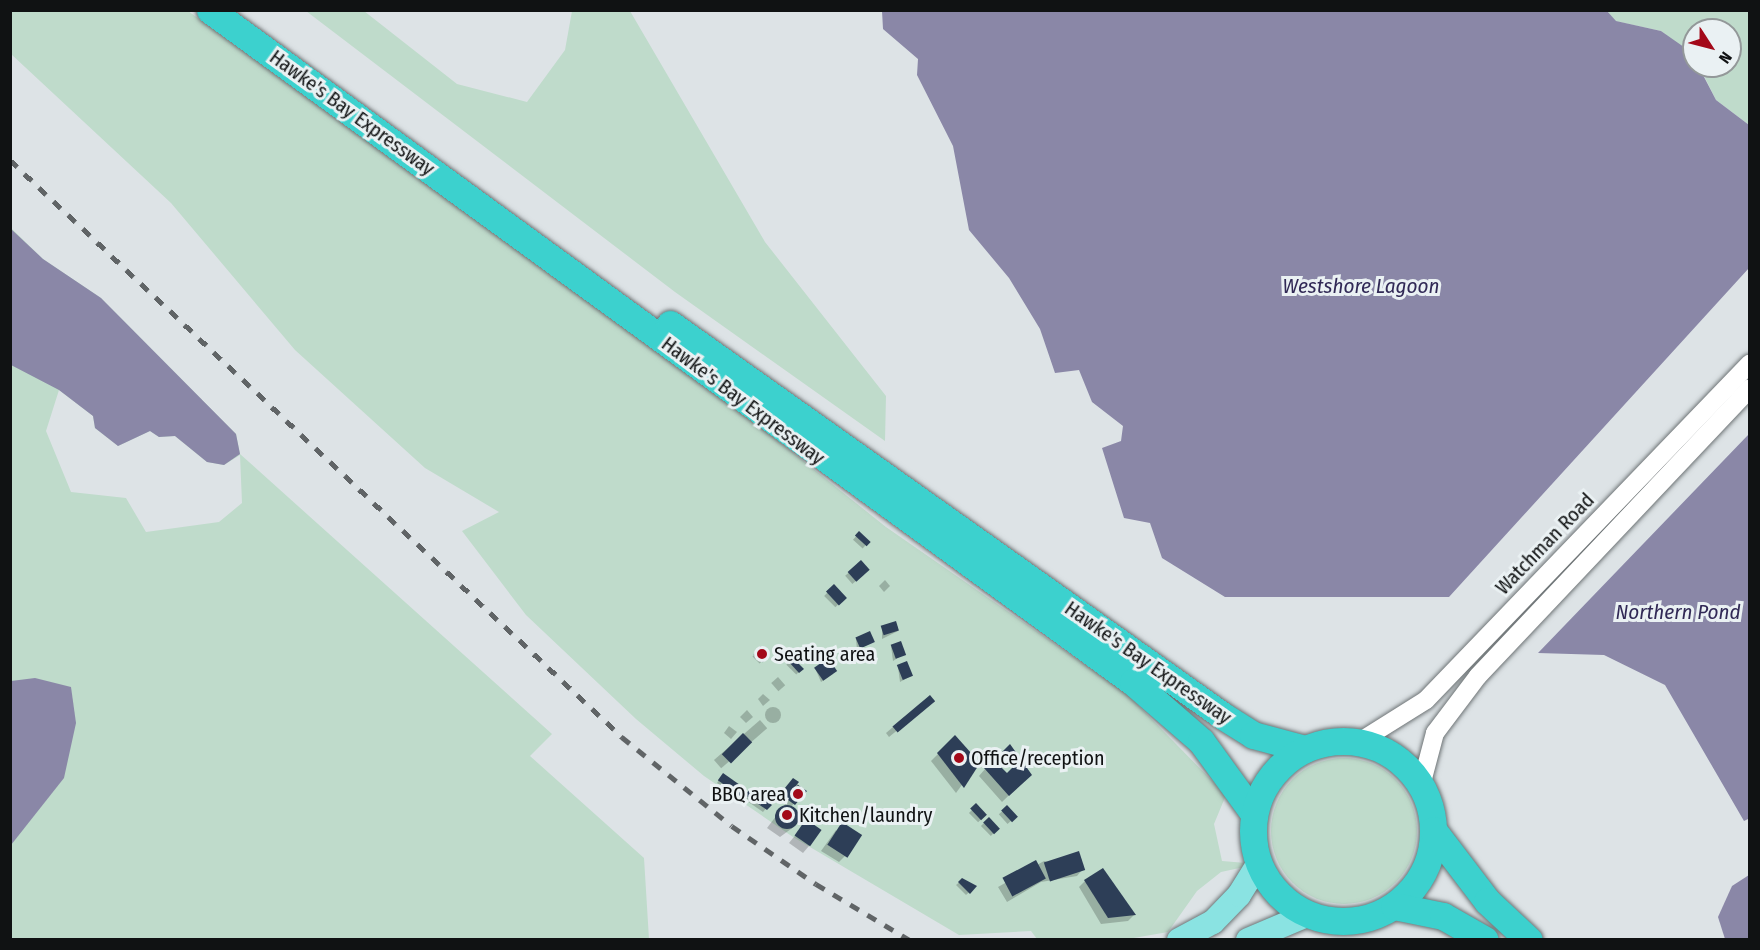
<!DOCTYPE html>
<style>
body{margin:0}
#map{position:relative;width:1760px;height:950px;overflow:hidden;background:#dde3e6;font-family:"Fira Sans Condensed",sans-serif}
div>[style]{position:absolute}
.green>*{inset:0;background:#bfdbcb}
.round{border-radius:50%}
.water>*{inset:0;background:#8a87a7}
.shadow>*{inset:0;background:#0003;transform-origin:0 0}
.building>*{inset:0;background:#2d3e57;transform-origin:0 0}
.roads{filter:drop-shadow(0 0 2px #6e7476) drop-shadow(0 0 2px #6e7476)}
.minor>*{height:18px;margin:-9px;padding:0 9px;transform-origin:9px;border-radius:9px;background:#fff}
.major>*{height:24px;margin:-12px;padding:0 12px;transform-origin:12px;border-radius:12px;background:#8ae3e2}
.highway>*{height:27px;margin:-13.5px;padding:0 13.5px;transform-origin:13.5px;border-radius:13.5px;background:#3cd1ce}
.highway>.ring{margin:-13.5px;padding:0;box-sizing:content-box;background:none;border:27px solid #3cd1ce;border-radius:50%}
.rail>*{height:4.5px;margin-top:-2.25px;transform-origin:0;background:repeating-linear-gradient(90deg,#606466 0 10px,transparent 0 20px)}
.dots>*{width:16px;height:16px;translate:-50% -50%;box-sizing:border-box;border:3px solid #eaf1f3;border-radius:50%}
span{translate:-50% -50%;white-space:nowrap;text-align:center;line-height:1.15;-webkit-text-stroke:6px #eaf1f3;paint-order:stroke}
.street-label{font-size:20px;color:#101213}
.poi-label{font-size:20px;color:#101213}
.left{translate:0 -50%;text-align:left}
.right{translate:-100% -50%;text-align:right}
.water-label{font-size:21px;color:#312956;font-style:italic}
.frame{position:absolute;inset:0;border:12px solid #101213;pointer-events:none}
.north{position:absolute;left:1682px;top:18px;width:60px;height:60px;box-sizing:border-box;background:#eaf1f3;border:2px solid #939899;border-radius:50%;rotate:126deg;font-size:16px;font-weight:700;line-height:24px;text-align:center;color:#101213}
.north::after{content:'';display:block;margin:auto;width:21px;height:27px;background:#a30919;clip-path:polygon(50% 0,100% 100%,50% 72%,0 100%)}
</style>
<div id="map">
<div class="green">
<i style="clip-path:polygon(11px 11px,188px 11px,757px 424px,886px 527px,1127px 694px,1226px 795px,1214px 824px,1222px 861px,1258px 864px,1221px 872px,1197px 891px,1168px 932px,1128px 939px,1037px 939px,1031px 931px,959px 935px,793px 837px,704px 776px,636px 719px,526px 615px,462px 531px,499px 512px,425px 468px,295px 350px,171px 203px,11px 54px)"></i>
<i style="clip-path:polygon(306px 11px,364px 11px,457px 84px,527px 102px,565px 50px,572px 11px,630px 11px,765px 242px,886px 396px,885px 441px,675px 292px)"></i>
<i style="clip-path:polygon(1607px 11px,1749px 11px,1749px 125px,1716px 100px,1699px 66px,1730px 66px,1730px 30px,1694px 30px,1694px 57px,1661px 31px,1615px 21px)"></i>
<i style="clip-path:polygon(evenodd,11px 228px,43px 259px,101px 298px,236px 434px,240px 454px,552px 734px,530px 756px,644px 858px,649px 939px,11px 939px,11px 228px,59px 390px,93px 416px,95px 428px,118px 446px,150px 431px,159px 437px,175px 436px,207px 462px,224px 465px,240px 455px,242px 503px,219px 522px,146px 532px,126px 498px,71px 492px,46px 431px,59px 390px)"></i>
<i class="round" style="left:1271px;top:758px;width:146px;height:146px"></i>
</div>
<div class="water">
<i style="clip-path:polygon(882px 11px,1607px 11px,1616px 21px,1661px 31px,1691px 52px,1716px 100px,1749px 125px,1749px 268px,1449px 597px,1225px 597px,1162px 558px,1150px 523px,1124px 518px,1102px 448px,1121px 441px,1123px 426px,1092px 402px,1079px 370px,1055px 373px,1040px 329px,1009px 278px,969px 230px,953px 146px,917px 75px,918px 59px,883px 29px)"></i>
<i style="clip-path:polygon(10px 228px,43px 259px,101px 298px,236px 434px,240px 454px,224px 465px,207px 462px,175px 436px,159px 437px,150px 431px,118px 446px,95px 428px,93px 416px,59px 390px,11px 365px)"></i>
<i style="clip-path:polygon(1749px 434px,1750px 818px,1744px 821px,1665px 685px,1604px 655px,1538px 653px)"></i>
<i style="clip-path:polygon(35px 678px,71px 687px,76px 723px,64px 778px,11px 845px,11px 681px)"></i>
<i style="clip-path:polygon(1749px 875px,1749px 939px,1725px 939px,1718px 917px,1732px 886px)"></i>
</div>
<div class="shadow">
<i style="left:859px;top:533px;width:13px;height:9px;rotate:42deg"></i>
<i style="left:861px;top:562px;width:11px;height:21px;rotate:49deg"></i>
<i style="clip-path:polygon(885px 580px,890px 586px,884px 592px,879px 586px)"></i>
<i style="left:834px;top:586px;width:16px;height:14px;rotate:45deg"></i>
<i style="clip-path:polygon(882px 628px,898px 631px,882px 639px)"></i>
<i style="clip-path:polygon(856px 639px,873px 642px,857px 650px)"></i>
<i style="clip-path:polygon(891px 646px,904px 654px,893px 661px)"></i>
<i style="left:761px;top:648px;width:10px;height:12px;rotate:45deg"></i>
<i style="left:792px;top:659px;width:14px;height:8px;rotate:45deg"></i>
<i style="clip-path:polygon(898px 667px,911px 676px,900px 682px)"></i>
<i style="clip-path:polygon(815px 668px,833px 674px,821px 682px)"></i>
<i style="left:778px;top:677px;width:11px;height:9px;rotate:49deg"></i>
<i style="clip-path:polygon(763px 694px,770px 700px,763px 706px,758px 699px)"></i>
<i class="round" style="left:765px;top:707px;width:16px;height:16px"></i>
<i style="clip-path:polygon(926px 707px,889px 737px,886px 733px,893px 727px)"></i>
<i style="clip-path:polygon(747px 710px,753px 717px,746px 723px,740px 717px)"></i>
<i style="left:760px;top:720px;width:11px;height:61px;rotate:49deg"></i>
<i style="clip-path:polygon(729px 726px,737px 732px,731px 739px,724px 733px)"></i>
<i style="clip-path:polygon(955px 737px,978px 763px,956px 793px,931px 761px)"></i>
<i style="left:1010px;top:746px;width:16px;height:13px;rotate:45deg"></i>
<i style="clip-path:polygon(985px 769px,1006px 775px,1030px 775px,1002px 802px,979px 776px)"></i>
<i style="clip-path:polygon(720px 778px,741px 796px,738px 798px,717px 783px)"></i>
<i style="clip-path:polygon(793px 780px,805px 791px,791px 807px,799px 813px,795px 826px,780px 837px,767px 828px,786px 803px,779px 798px)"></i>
<i style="clip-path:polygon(747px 794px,769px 805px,763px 812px,744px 799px)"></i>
<i style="left:976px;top:806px;width:13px;height:10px;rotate:45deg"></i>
<i style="left:1007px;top:807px;width:13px;height:11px;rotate:48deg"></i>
<i style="left:988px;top:819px;width:14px;height:10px;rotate:45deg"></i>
<i style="clip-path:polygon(807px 821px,809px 846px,803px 853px,789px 843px)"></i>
<i style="clip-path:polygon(836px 830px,845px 856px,839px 862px,821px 851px)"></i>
<i style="clip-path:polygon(1044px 861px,1083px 869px,1077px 876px,1041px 882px,1007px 902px,998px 887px)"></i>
<i style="clip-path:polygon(962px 880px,975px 887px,966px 895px,956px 885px)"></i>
<i style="clip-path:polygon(1085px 881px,1134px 915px,1128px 921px,1101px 924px,1079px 887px)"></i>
</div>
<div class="building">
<i style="left:859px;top:531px;width:16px;height:6px;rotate:43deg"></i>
<i style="left:861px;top:560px;width:13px;height:18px;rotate:48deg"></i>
<i style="left:834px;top:584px;width:19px;height:11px;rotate:47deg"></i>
<i style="left:896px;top:621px;width:10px;height:16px;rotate:73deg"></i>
<i style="left:870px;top:631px;width:12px;height:16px;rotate:66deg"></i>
<i style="left:901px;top:641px;width:15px;height:11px;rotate:70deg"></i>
<i style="left:761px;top:646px;width:12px;height:11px;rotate:42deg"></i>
<i style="clip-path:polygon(792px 657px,804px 669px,799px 673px,788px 661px)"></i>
<i style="left:828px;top:658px;width:16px;height:17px;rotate:55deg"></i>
<i style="left:907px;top:661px;width:16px;height:11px;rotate:68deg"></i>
<i style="left:930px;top:695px;width:8px;height:49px;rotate:50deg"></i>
<i style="left:743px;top:733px;width:13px;height:30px;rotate:45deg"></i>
<i style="clip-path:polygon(955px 735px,980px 763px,964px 788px,937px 753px)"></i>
<i style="clip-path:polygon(1010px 744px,1032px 775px,1009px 796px,984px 768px,994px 760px,1007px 773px,1015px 765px,1002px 752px)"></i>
<i style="left:723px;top:773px;width:29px;height:9px;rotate:35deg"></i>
<i style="clip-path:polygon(793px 778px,799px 782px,790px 793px,798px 785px,807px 791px,795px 805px,780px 794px)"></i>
<i style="clip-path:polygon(750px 789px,772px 805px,767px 810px,745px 795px)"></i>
<i style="left:976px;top:803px;width:16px;height:8px;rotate:47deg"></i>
<i class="round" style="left:775px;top:805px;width:24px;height:24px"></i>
<i style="left:1007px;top:805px;width:16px;height:8px;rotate:47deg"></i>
<i style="left:989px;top:817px;width:16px;height:8px;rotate:47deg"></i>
<i style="left:806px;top:819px;width:19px;height:20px;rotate:35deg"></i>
<i style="left:842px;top:822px;width:24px;height:27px;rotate:33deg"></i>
<i style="left:1079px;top:851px;width:20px;height:37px;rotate:72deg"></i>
<i style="left:1036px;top:860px;width:21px;height:38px;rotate:62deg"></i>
<i style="clip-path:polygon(1103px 868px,1136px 915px,1108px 918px,1084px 880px)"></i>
<i style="clip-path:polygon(962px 878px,977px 886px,970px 894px,958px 882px)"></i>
</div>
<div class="roads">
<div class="minor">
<i style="left:1359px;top:742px;width:79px;rotate:-32.1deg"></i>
<i style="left:1426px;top:700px;width:467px;rotate:-46.1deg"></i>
<i style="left:1421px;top:786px;width:55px;rotate:-75.2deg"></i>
<i style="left:1435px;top:733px;width:71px;rotate:-53deg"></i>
<i style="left:1478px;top:676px;width:396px;rotate:-46.6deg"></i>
</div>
<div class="major">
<i style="left:1179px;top:940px;width:38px;rotate:-28deg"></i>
<i style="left:1213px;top:922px;width:37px;rotate:-46deg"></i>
<i style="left:1239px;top:895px;width:36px;rotate:-58deg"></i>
<i style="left:1248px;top:940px;width:64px;rotate:-23deg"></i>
</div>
<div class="highway">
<i style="left:210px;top:10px;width:1142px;rotate:36.06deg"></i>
<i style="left:1133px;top:682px;width:90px;rotate:40.9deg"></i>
<i style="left:1201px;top:741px;width:90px;rotate:54deg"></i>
<i style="left:670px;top:324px;width:678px;rotate:35.33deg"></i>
<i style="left:1223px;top:716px;width:36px;rotate:32deg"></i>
<i style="left:1253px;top:735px;width:54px;rotate:15.1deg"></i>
<i class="ring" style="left:1253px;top:741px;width:153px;height:153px"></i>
<i style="left:1433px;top:830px;width:89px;rotate:52.7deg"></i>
<i style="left:1487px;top:901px;width:57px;rotate:42.9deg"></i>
<i style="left:1394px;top:906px;width:50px;rotate:11.5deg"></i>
<i style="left:1443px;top:916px;width:48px;rotate:29.7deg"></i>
</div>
</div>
<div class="rail">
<i style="left:10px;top:160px;width:841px;rotate:43.31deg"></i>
<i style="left:622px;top:737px;width:141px;rotate:39deg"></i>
<i style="left:732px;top:826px;width:102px;rotate:34.6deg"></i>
<i style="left:816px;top:884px;width:109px;rotate:30.8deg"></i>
</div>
<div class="dots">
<i style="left:762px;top:654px;background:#a30919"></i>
<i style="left:959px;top:758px;background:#a30919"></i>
<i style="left:798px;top:794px;background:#a30919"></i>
<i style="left:787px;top:815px;background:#a30919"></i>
</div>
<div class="street-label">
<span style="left:352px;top:113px;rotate:36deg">Hawke's Bay Expressway</span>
<span style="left:743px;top:401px;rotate:37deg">Hawke's Bay Expressway</span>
<span style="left:1545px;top:544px;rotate:-46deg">Watchman Road</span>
<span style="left:1148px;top:663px;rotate:35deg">Hawke's Bay Expressway</span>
</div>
<div class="poi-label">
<span class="left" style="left:774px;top:654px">Seating area</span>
<span class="left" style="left:971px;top:758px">Office/reception</span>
<span class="right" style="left:786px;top:794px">BBQ area</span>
<span class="left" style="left:799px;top:815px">Kitchen/laundry</span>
</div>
<div class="water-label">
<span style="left:1361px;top:286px">Westshore Lagoon</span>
<span style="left:1678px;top:612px">Northern Pond</span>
</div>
<div class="frame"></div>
<div class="north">N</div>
</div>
